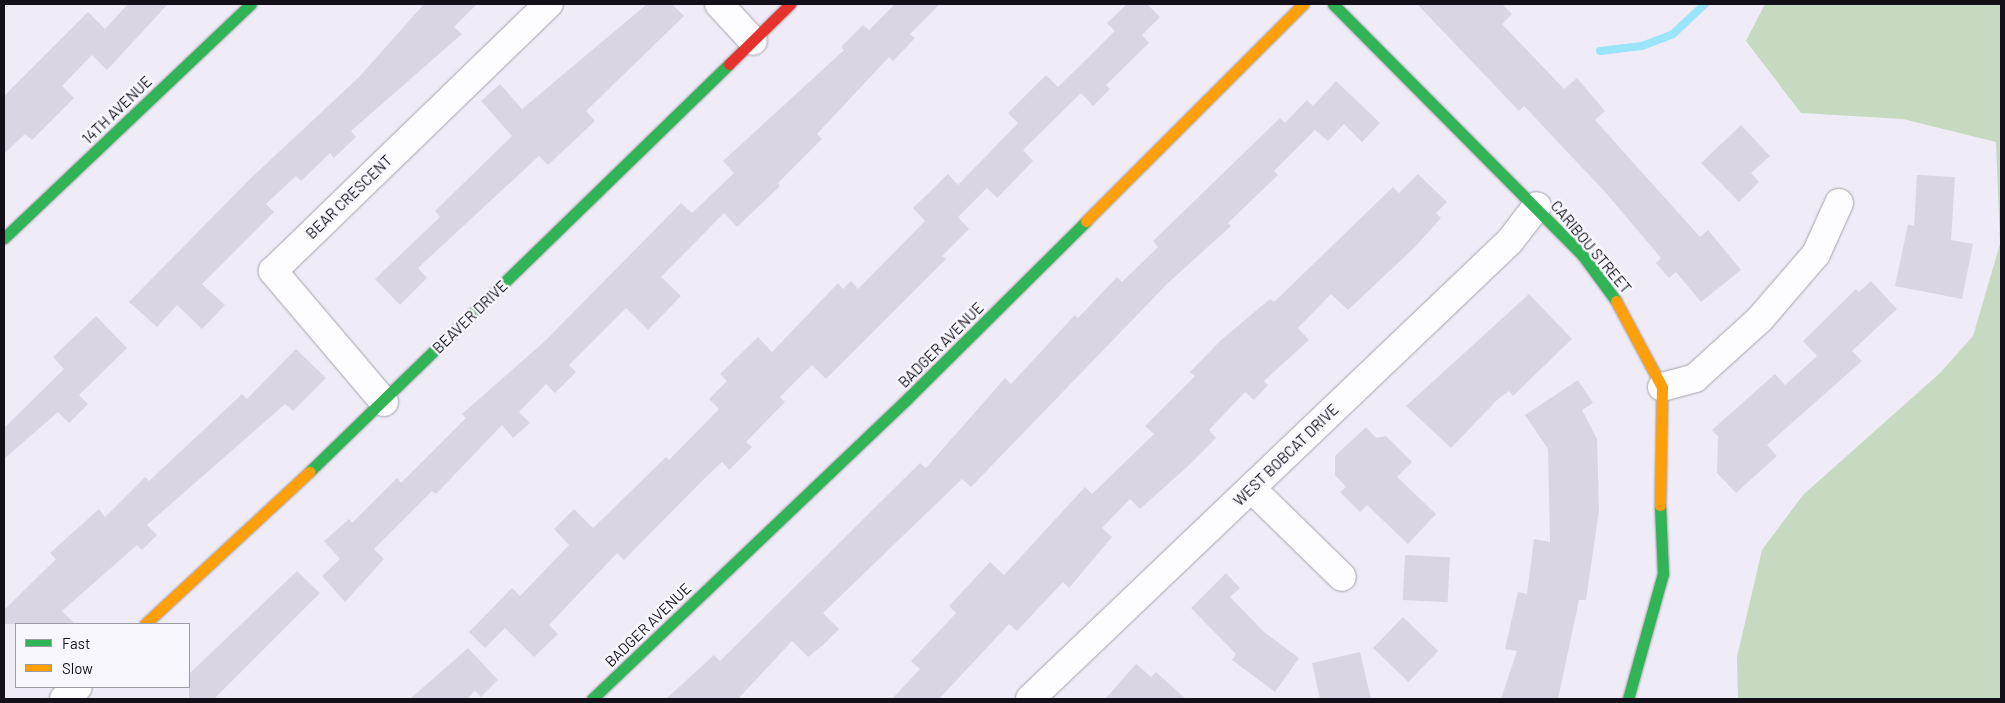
<!DOCTYPE html>
<style>
body{margin:0}
#map{position:relative;width:2005px;height:703px;overflow:hidden;background:#efecf7;font-family:Barlow,sans-serif}
div>[style]{position:absolute}
.green>*{inset:0;background:#c6d9c1}
.stream>*{height:8px;margin:-4px;padding:0 4px;transform-origin:4px;border-radius:4px;background:#9ae5fa}
.building>*{inset:0;background:#dad5e2;transform-origin:0 0}
.roads{filter:drop-shadow(0 0 1px #a5a2ac) drop-shadow(0 0 1px #a5a2ac)}
.street>*{height:28px;margin:-14px;padding:0 14px;transform-origin:14px;border-radius:14px;background:#fdfcfe}
.fast>*{height:11px;margin:-5.5px;padding:0 5.5px;transform-origin:5.5px;border-radius:5.5px;background:#30b455}
.slow>*{height:11px;margin:-5.5px;padding:0 5.5px;transform-origin:5.5px;border-radius:5.5px;background:#ff9f0a}
.jam>*{height:11px;margin:-5.5px;padding:0 5.5px;transform-origin:5.5px;border-radius:5.5px;background:#e5322d}
span{translate:-50% -50%;white-space:nowrap;text-align:center;line-height:1.15;-webkit-text-stroke:5px #f9f7fe;paint-order:stroke}
.street-label{font-size:15px;color:#13101a}
.frame{position:absolute;inset:0;border:5px solid #13101a;pointer-events:none}
.legend{position:absolute;left:15px;top:623px;width:175px;height:65px;box-sizing:border-box;background:#f9f7fe;border:1px solid #9d9ba3;margin:0;padding:6px 9px;list-style:none;font-size:15px;color:#13101a}
.legend li{display:flex;align-items:center;gap:10px;height:25px}
.legend b{width:25px;border:1px solid #9d9ba3}
</style>
<div id="map">
<div class="green">
<i style="clip-path:polygon(1765px 4px,2001px 4px,2001px 699px,1738px 699px,1737px 657px,1762px 550px,1803px 495px,1940px 373px,1973px 336px,2000px 244px,1996px 142px,1903px 119px,1801px 113px,1746px 41px)"></i>
</div>
<div class="stream">
<i style="left:1600px;top:51px;width:42px;rotate:-6.8deg"></i>
<i style="left:1642px;top:46px;width:33px;rotate:-21deg"></i>
<i style="left:1673px;top:34px;width:44px;rotate:-43.2deg"></i>
</div>
<div class="building">
<i style="clip-path:polygon(128px 4px,168px 4px,107px 70px,92px 55px,62px 86px,74px 98px,32px 140px,25px 134px,4px 154px,4px 96px,88px 12px,105px 29px)"></i>
<i style="clip-path:polygon(424px 4px,477px 4px,454px 27px,462px 34px,351px 131px,356px 137px,334px 158px,330px 153px,301px 181px,296px 176px,266px 204px,274px 212px,202px 284px,225px 305px,202px 329px,177px 305px,157px 327px,129px 302px,252px 177px,359px 77px)"></i>
<i style="clip-path:polygon(647px 4px,672px 4px,684px 16px,586px 111px,595px 121px,548px 165px,539px 156px,418px 268px,427px 278px,400px 305px,375px 279px,440px 217px,435px 211px,512px 136px,481px 101px,500px 84px,522px 109px)"></i>
<i style="clip-path:polygon(895px 4px,940px 4px,910px 34px,915px 38px,893px 61px,889px 57px,817px 134px,822px 139px,778px 183px,780px 186px,737px 227px,724px 213px,661px 277px,681px 296px,648px 330px,626px 308px,569px 365px,576px 372px,555px 393px,546px 384px,519px 412px,530px 423px,513px 438px,502px 425px,436px 494px,432px 491px,374px 549px,384px 559px,345px 602px,322px 576px,340px 559px,324px 541px,349px 519px,352px 523px,397px 478px,401px 483px,466px 418px,462px 414px,545px 341px,681px 203px,692px 213px,734px 173px,723px 161px,844px 50px,841px 47px,863px 25px,869px 30px)"></i>
<i style="clip-path:polygon(1127px 4px,1147px 4px,1160px 17px,1142px 35px,1149px 43px,1106px 85px,1110px 89px,1093px 106px,1081px 93px,1023px 150px,1033px 161px,997px 198px,987px 188px,958px 217px,969px 229px,942px 256px,946px 259px,826px 379px,812px 365px,780px 397px,785px 402px,746px 442px,752px 447px,729px 470px,722px 462px,704px 479px,624px 560px,617px 553px,549px 625px,558px 634px,534px 657px,505px 628px,485px 648px,469px 632px,512px 588px,520px 596px,569px 545px,554px 529px,574px 509px,593px 528px,666px 457px,669px 460px,719px 409px,709px 399px,727px 381px,720px 374px,758px 337px,772px 352px,838px 283px,843px 289px,851px 281px,858px 289px,925px 221px,913px 208px,948px 174px,958px 185px,1018px 123px,1008px 113px,1046px 75px,1058px 87px,1115px 31px,1107px 23px)"></i>
<i style="clip-path:polygon(1417px 4px,1502px 4px,1512px 14px,1502px 24px,1564px 89px,1577px 78px,1605px 111px,1595px 120px,1700px 237px,1708px 230px,1741px 270px,1701px 302px,1676px 272px,1669px 278px,1656px 263px,1661px 258px,1606px 193px,1524px 106px,1519px 111px)"></i>
<i style="clip-path:polygon(1336px 81px,1380px 123px,1362px 142px,1344px 124px,1328px 141px,1315px 130px,1274px 171px,1278px 175px,1228px 223px,1231px 226px,1167px 284px,971px 487px,962px 479px,823px 613px,839px 629px,823px 645px,808px 657px,792px 641px,738px 699px,666px 699px,714px 655px,720px 661px,920px 463px,926px 468px,1005px 378px,1011px 384px,1075px 315px,1078px 318px,1117px 277px,1122px 282px,1158px 247px,1153px 241px,1280px 118px,1285px 123px,1307px 100px,1313px 106px)"></i>
<i style="clip-path:polygon(1741px 125px,1770px 156px,1751px 173px,1759px 182px,1739px 202px,1701px 163px)"></i>
<i style="clip-path:polygon(1418px 174px,1447px 202px,1436px 213px,1441px 218px,1415px 247px,1348px 310px,1331px 294px,1298px 328px,1309px 340px,1264px 381px,1268px 385px,1254px 400px,1245px 392px,1209px 430px,1216px 438px,1187px 467px,1140px 509px,1130px 499px,1102px 528px,1112px 537px,1069px 588px,1063px 582px,1017px 631px,1009px 624px,939px 699px,892px 699px,920px 669px,911px 661px,956px 613px,949px 606px,990px 562px,1004px 575px,1085px 487px,1092px 494px,1154px 434px,1145px 426px,1195px 376px,1190px 372px,1221px 340px,1270px 299px,1274px 302px,1393px 187px,1399px 193px)"></i>
<i style="clip-path:polygon(1917px 175px,1955px 177px,1951px 240px,1973px 244px,1962px 299px,1895px 286px,1908px 224px,1914px 226px)"></i>
<i style="clip-path:polygon(1871px 281px,1897px 309px,1852px 351px,1862px 361px,1767px 445px,1777px 456px,1736px 493px,1717px 473px,1718px 436px,1712px 430px,1775px 374px,1785px 385px,1817px 356px,1803px 341px,1856px 289px,1859px 292px)"></i>
<i style="clip-path:polygon(1529px 294px,1572px 339px,1513px 396px,1509px 391px,1497px 400px,1451px 448px,1406px 406px)"></i>
<i style="clip-path:polygon(96px 316px,127px 348px,79px 395px,88px 404px,69px 423px,58px 412px,4px 459px,4px 428px,64px 369px,53px 357px)"></i>
<i style="clip-path:polygon(296px 349px,326px 378px,293px 411px,285px 404px,147px 525px,157px 535px,142px 550px,137px 545px,62px 611px,75px 624px,4px 624px,4px 610px,56px 559px,50px 553px,99px 509px,105px 517px,145px 477px,149px 481px,242px 394px,247px 399px)"></i>
<i style="clip-path:polygon(1578px 380px,1593px 403px,1582px 410px,1597px 439px,1599px 510px,1586px 600px,1579px 600px,1558px 699px,1501px 699px,1517px 651px,1505px 649px,1518px 592px,1527px 594px,1534px 539px,1550px 542px,1548px 449px,1525px 415px)"></i>
<i style="clip-path:polygon(1366px 427px,1376px 438px,1386px 436px,1412px 462px,1397px 477px,1436px 514px,1408px 544px,1367px 505px,1360px 512px,1340px 492px,1346px 487px,1335px 475px,1335px 456px)"></i>
<i style="left:1405px;top:555px;width:45px;height:45px;rotate:3deg"></i>
<i style="clip-path:polygon(297px 571px,320px 593px,214px 699px,189px 699px,189px 674px)"></i>
<i style="clip-path:polygon(1226px 573px,1240px 588px,1230px 597px,1264px 632px,1299px 658px,1275px 692px,1232px 660px,1236px 654px,1191px 608px)"></i>
<i style="left:1403px;top:617px;width:49px;height:43px;rotate:44deg"></i>
<i style="clip-path:polygon(468px 648px,498px 680px,481px 697px,475px 691px,467px 699px,410px 699px)"></i>
<i style="clip-path:polygon(1360px 652px,1371px 699px,1320px 699px,1312px 663px)"></i>
<i style="clip-path:polygon(1136px 664px,1151px 677px,1156px 672px,1186px 699px,1105px 699px)"></i>
</div>
<div class="roads">
<div class="street">
<i style="left:719px;top:4px;width:50px;rotate:47.4deg"></i>
<i style="left:1662px;top:387px;width:34px;rotate:-15deg"></i>
<i style="left:1695px;top:378px;width:88px;rotate:-42.2deg"></i>
<i style="left:1760px;top:319px;width:86px;rotate:-49.3deg"></i>
<i style="left:1816px;top:254px;width:56px;rotate:-65.7deg"></i>
<i style="left:384px;top:402px;width:172px;rotate:-130.3deg"></i>
<i style="left:273px;top:271px;width:384px;rotate:-44.1deg"></i>
<i style="left:1251px;top:488px;width:127px;rotate:44.4deg"></i>
<i style="left:64px;top:699px;width:18px;rotate:-41deg"></i>
<i style="left:1030px;top:699px;width:663px;rotate:-43.66deg"></i>
<i style="left:1510px;top:241px;width:44px;rotate:-52.4deg"></i>
</div>
<div class="fast">
<i style="left:1333px;top:4px;width:355px;rotate:45.2deg"></i>
<i style="left:1583px;top:256px;width:56px;rotate:53.7deg"></i>
<i style="left:4px;top:238px;width:340px;rotate:-43.5deg"></i>
<i style="left:309px;top:472px;width:586px;rotate:-44.17deg"></i>
<i style="left:592px;top:699px;width:435px;rotate:-43.6deg"></i>
<i style="left:907px;top:399px;width:252px;rotate:-44.8deg"></i>
<i style="left:1628px;top:699px;width:130px;rotate:-74.4deg"></i>
<i style="left:1663px;top:574px;width:69px;rotate:-92.5deg"></i>
</div>
<div class="slow">
<i style="left:1086px;top:221px;width:307px;rotate:-45deg"></i>
<i style="left:1616px;top:301px;width:98px;rotate:61.9deg"></i>
<i style="left:1662px;top:387px;width:118px;rotate:91deg"></i>
<i style="left:145px;top:624px;width:224px;rotate:-42.8deg"></i>
</div>
<div class="jam">
<i style="left:729px;top:64px;width:86px;rotate:-44.5deg"></i>
</div>
</div>
<div class="street-label">
<span style="left:117px;top:110px;rotate:-44deg">14TH AVENUE</span>
<span style="left:349px;top:197px;rotate:-44deg">BEAR CRESCENT</span>
<span style="left:1591px;top:247px;rotate:50deg">CARIBOU STREET</span>
<span style="left:470px;top:317px;rotate:-44deg">BEAVER DRIVE</span>
<span style="left:941px;top:345px;rotate:-45deg">BADGER AVENUE</span>
<span style="left:1286px;top:455px;rotate:-44deg">WEST BOBCAT DRIVE</span>
<span style="left:648px;top:625px;rotate:-44deg">BADGER AVENUE</span>
</div>
<div class="frame"></div>
<ul class="legend">
<li><b style="height:6px;background:#30b455"></b>Fast</li>
<li><b style="height:6px;background:#ff9f0a"></b>Slow</li>
</ul>
</div>
